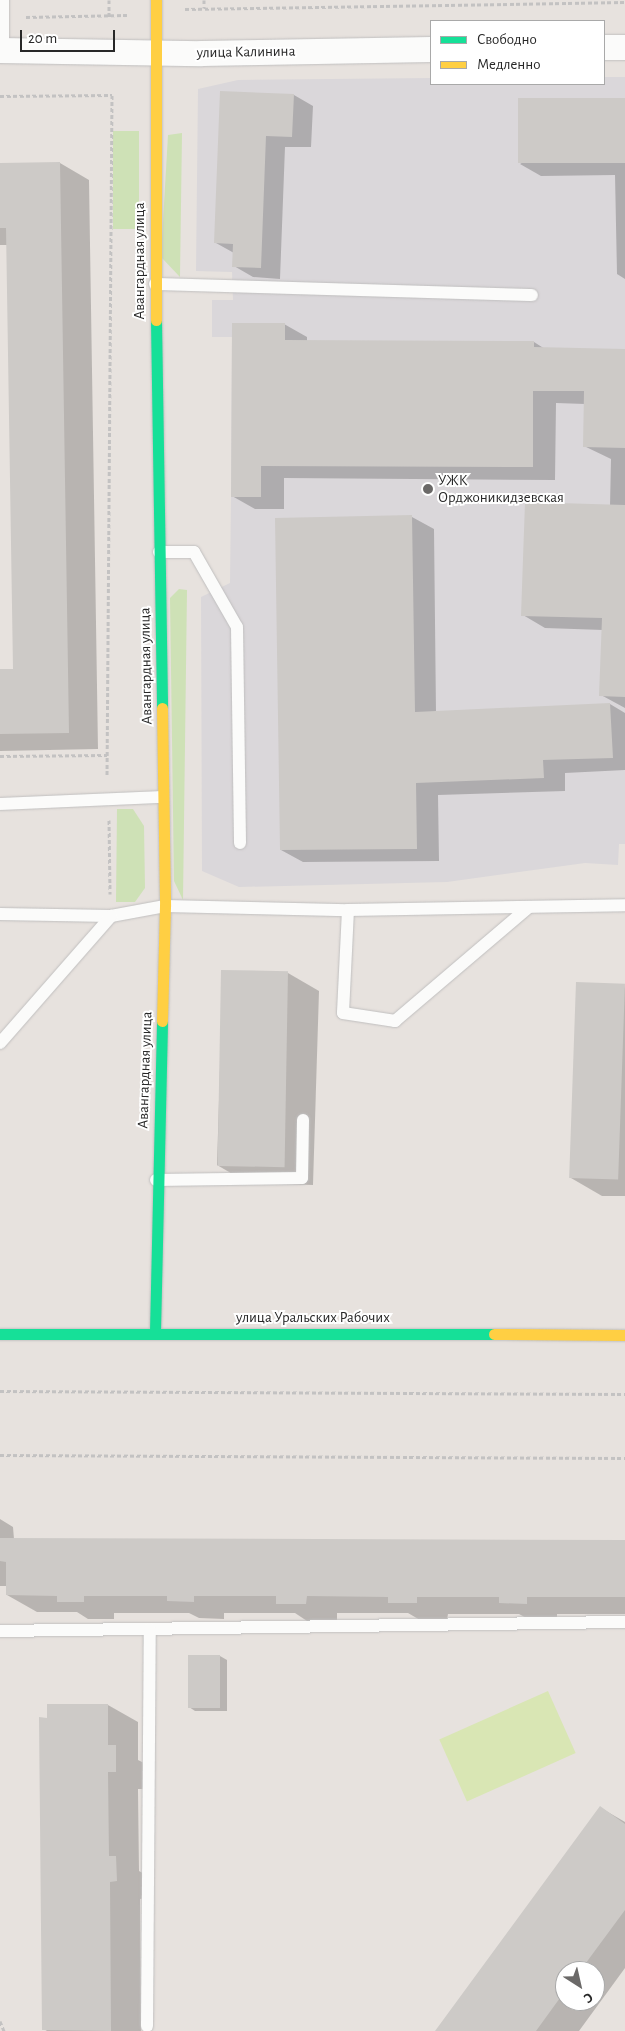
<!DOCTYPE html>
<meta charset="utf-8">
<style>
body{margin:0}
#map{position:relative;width:625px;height:2031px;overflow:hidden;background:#e7e2de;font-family:"Alegreya Sans",sans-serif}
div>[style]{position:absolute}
.industrial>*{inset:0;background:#dad7da}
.green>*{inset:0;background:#cee1b6;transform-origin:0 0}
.pitch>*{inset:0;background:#d9e6b4;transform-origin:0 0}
.shadow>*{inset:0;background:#0003}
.building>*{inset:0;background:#cdcac7;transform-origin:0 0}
.path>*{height:3px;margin-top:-1.5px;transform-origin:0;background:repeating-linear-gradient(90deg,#c3c2c2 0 4px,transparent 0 6.5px)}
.roads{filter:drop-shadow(0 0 1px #c0bfbf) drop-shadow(0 0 1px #c0bfbf)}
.lane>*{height:12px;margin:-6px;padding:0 6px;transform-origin:6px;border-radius:6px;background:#fbfbfa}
.street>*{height:25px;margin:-12.5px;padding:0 12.5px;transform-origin:12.5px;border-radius:12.5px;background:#fbfbfa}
.fast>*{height:11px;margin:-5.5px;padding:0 5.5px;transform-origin:5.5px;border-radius:5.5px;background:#16e098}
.slow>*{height:11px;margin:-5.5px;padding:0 5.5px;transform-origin:5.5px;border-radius:5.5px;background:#ffcf43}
.dots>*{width:14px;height:14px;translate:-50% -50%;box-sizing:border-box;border:2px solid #fff;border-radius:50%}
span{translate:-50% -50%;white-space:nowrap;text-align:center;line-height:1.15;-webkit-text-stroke:4px #fff;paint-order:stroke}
.street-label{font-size:15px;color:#282828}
.poi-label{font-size:15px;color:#282828}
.left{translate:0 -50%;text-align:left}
.legend{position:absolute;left:430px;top:20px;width:175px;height:65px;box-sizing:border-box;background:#fff;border:1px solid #a9a9a9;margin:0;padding:6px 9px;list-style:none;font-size:15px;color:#282828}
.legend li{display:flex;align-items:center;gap:10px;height:25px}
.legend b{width:25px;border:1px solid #a9a9a9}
.north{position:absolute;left:555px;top:1961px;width:50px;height:50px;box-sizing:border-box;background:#fff;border:1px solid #a9a9a9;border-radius:50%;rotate:145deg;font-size:14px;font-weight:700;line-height:20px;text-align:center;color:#282828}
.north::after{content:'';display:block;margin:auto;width:18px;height:22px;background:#6b6968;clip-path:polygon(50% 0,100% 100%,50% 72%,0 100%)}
.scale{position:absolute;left:20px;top:30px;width:95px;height:22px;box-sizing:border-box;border:2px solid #282828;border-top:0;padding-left:6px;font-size:15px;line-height:18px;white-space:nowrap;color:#282828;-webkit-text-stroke:4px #fff;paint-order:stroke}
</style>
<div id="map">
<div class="industrial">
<i style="clip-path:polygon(604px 77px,625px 77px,625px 844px,619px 844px,618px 865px,585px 863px,447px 882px,239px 887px,202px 871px,201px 597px,230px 583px,231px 497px,232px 337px,212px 337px,212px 300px,233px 300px,232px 272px,196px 271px,198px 89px,238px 80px,431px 78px,431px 84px,604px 84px)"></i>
</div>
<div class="green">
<i style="left:113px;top:131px;width:26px;height:98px"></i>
<i style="clip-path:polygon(182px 133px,180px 277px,161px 257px,168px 135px)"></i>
<i style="clip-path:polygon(179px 589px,187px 590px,183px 900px,174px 881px,170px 598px)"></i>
<i style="clip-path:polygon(117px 809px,133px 809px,144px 826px,145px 888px,135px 902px,116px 902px)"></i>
</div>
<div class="pitch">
<i style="left:548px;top:1691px;width:68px;height:119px;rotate:66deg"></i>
</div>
<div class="shadow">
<i style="clip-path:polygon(221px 92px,294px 95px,313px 106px,311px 147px,285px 147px,280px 279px,253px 277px,234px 266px,234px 253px,216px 243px)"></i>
<i style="clip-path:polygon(625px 99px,625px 279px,617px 274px,615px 175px,541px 176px,520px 164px)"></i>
<i style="clip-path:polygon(60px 163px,89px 180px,98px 749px,0 751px,0 670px,14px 670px,8px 245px,0 245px,0 164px)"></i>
<i style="clip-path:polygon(284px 324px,307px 337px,307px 341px,534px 342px,545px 349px,625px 350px,625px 708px,601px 695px,603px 630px,545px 628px,523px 615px,610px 506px,611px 459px,584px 446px,585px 404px,556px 403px,555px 480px,284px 478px,284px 509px,255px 509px,232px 496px)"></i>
<i style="clip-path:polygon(412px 517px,434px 529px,436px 713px,610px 704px,625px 713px,625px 770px,565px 773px,565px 791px,438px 795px,439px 861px,303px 862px,281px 850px)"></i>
<i style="clip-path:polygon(223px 971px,288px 973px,319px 991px,313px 1185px,248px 1183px,217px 1165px)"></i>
<i style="clip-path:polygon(625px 985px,625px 1196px,602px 1196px,571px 1178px)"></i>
<i style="clip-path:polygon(0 1519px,13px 1527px,14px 1539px,625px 1541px,625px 1614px,557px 1614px,557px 1621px,530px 1620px,519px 1614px,448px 1614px,447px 1620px,420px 1620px,408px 1613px,337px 1613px,337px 1621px,307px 1621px,295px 1613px,224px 1613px,224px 1619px,199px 1618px,189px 1613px,114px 1613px,114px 1619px,88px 1619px,77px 1612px,37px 1612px,7px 1595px,7px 1586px,0 1586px)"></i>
<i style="clip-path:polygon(189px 1656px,220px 1656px,227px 1660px,227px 1711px,195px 1711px,189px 1707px)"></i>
<i style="clip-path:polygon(108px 1705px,138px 1722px,138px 1760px,146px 1764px,146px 1789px,138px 1789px,139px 1871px,146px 1875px,147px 1898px,140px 1899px,141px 2031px,47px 2031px,44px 2029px,48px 1719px)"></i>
<i style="clip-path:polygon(evenodd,601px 1808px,625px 1822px,625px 1968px,579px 2031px,437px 2031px,601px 1808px,565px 1971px,595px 1971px,595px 2001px,565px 2001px,565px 1971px)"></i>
</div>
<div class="building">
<i style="clip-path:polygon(220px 91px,294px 94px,292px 137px,266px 136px,261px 268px,232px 267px,233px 244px,214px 243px)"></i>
<i style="left:625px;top:98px;width:65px;height:107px;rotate:90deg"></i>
<i style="clip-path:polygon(60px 162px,69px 733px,0 734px,0 669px,13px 669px,6px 228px,0 228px,0 163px)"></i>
<i style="clip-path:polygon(232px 323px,285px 323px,285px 340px,534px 341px,534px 347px,625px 349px,625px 448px,583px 447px,584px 391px,533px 391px,533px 467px,261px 466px,261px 497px,231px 497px)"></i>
<i style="clip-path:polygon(525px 502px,625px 505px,625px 697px,599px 696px,602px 618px,521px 616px)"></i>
<i style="clip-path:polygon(412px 515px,415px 712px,610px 703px,613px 758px,543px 760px,544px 778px,416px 783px,417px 849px,280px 850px,275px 518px)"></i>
<i style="left:221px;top:970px;width:67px;height:196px;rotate:1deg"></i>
<i style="left:576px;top:982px;width:49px;height:196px;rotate:2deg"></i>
<i style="clip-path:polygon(0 1538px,625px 1540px,625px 1597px,527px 1597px,527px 1604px,499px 1603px,499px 1597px,417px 1597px,417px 1603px,388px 1603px,388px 1597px,307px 1596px,306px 1604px,276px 1604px,276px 1596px,194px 1596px,194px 1602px,167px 1601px,167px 1596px,84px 1596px,84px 1602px,57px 1602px,57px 1596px,6px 1595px,6px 1562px,0 1561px)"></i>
<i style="left:188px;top:1655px;width:32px;height:53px"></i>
<i style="clip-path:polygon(47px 1704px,108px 1704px,108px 1745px,116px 1745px,116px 1772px,108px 1772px,109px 1856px,116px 1856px,117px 1881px,110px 1882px,111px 2031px,42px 2030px,39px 1717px,47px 1718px)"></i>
<i style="clip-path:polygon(600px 1806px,625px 1824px,625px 1910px,580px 1971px,565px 1971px,565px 1991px,536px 2031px,435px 2031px)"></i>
</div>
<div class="path">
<i style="left:109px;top:0;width:17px;rotate:90deg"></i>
<i style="left:204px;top:0;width:8px;rotate:90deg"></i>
<i style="left:185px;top:9px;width:440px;rotate:-0.9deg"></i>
<i style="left:26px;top:17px;width:101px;rotate:-1.1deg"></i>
<i style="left:0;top:96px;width:112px;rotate:-0.5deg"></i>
<i style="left:112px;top:95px;width:682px;rotate:90.42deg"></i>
<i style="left:0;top:756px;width:107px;rotate:-0.5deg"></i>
<i style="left:109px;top:820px;width:74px;rotate:89.2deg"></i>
<i style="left:0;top:1391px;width:625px;rotate:0.28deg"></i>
<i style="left:0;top:1455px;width:625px;rotate:0.28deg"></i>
<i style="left:0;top:2021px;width:11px;rotate:68deg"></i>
</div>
<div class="roads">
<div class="lane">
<i style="left:3px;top:0;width:50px;rotate:90deg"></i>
<i style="left:155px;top:284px;width:377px;rotate:1.7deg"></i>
<i style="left:159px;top:552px;width:35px"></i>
<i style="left:194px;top:552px;width:86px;rotate:60.2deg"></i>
<i style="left:237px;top:627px;width:216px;rotate:89.2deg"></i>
<i style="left:0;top:804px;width:163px;rotate:-2.5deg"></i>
<i style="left:348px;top:910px;width:103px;rotate:92.8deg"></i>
<i style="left:343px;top:1013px;width:53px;rotate:8.7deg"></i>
<i style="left:395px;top:1021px;width:176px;rotate:-40.4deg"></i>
<i style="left:0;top:914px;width:111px;rotate:1deg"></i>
<i style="left:111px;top:916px;width:55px;rotate:-10.5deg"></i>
<i style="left:165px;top:906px;width:183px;rotate:1.3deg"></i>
<i style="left:348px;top:910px;width:277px;rotate:-1deg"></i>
<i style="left:0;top:1043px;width:169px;rotate:-48.8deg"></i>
<i style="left:156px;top:1180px;width:146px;rotate:-0.8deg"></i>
<i style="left:302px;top:1178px;width:58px;rotate:-89deg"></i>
<i style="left:0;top:1631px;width:625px;rotate:-0.83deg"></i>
<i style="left:147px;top:2026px;width:397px;rotate:-89.6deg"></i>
</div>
<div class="street">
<i style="left:604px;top:47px;width:21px"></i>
<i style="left:0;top:50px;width:201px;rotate:0.9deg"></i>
<i style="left:201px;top:53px;width:230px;rotate:-1deg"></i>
</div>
<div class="fast">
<i style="left:156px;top:320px;width:388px;rotate:89.1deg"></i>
<i style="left:155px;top:1332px;width:311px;rotate:-88.7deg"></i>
<i style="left:0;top:1334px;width:494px"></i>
</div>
<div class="slow">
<i style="left:156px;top:320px;width:320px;rotate:-90deg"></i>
<i style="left:162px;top:708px;width:198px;rotate:89.1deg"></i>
<i style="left:165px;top:906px;width:115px;rotate:91.5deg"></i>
<i style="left:494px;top:1334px;width:131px;rotate:0.4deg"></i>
</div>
</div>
<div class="dots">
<i style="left:428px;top:489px;background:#6b6968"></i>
</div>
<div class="street-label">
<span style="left:246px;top:52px;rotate:-1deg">улица Калинина</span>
<span style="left:140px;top:261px;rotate:-90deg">Авангардная улица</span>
<span style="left:146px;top:666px;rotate:-91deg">Авангардная улица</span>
<span style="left:145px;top:1070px;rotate:-88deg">Авангардная улица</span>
<span style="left:313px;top:1318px">улица Уральских Рабочих</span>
</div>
<div class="poi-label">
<span class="left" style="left:438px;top:489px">УЖК<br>Орджоникидзевская</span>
</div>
<ul class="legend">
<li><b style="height:6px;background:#16e098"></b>Свободно</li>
<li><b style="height:6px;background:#ffcf43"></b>Медленно</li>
</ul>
<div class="north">С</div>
<div class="scale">20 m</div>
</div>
